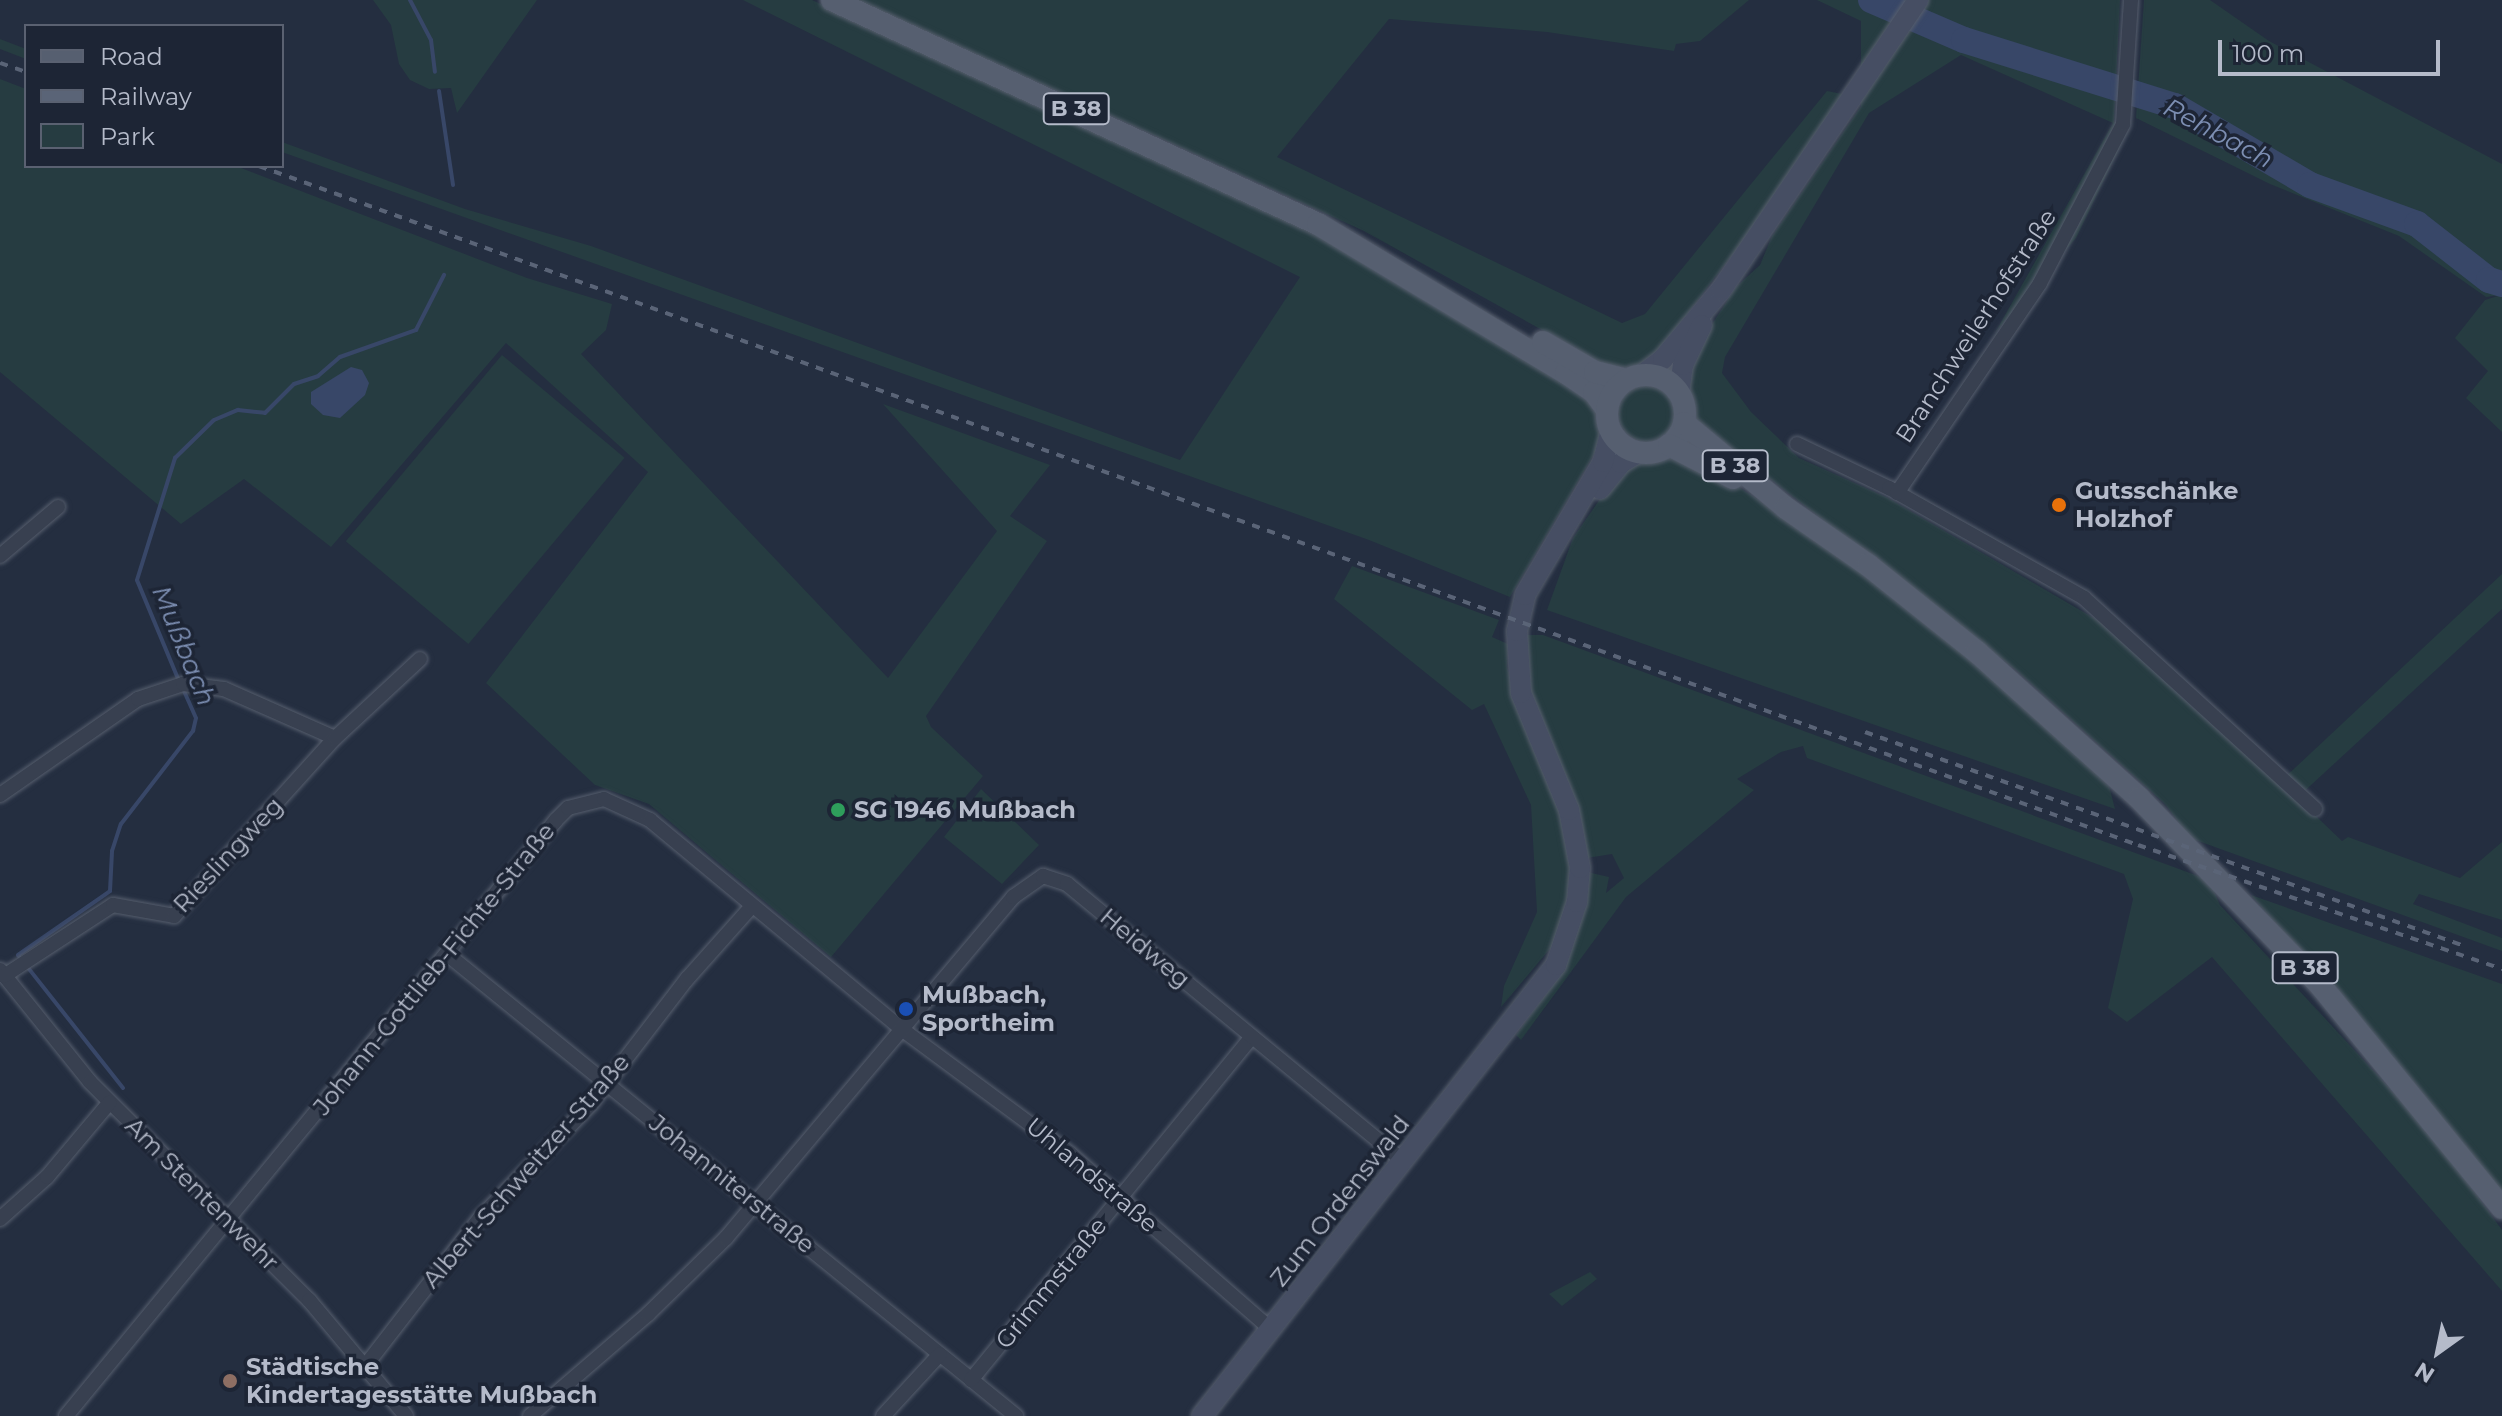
<!DOCTYPE html>
<meta charset="utf-8">
<style>
body{margin:0}
#map{position:relative;width:2502px;height:1416px;overflow:hidden;background:#242e40;font-family:Montserrat,sans-serif}
div>[style]{position:absolute}
.green>*{inset:0;background:#263c41;transform-origin:0 0}
.round{border-radius:50%}
.water>*{inset:0;background:#384768}
.stream>*{height:4px;margin:-2px;padding:0 2px;transform-origin:2px;border-radius:2px;background:#384768}
.river>*{height:26px;margin:-13px;padding:0 13px;transform-origin:13px;border-radius:13px;background:#384768}
.roads{filter:drop-shadow(0 0 2px #565e6d) drop-shadow(0 0 2px #565e6d)}
.street>*{height:14px;margin:-7px;padding:0 7px;transform-origin:7px;border-radius:7px;background:#384050}
.secondary>*{height:20px;margin:-10px;padding:0 10px;transform-origin:10px;border-radius:10px;background:#464e63}
.primary>*{height:22px;margin:-11px;padding:0 11px;transform-origin:11px;border-radius:11px;background:#565f70}
.primary>.ring{margin:-11px;padding:0;box-sizing:content-box;background:none;border:22px solid #565f70;border-radius:50%}
.rail>*{height:4px;margin-top:-2px;transform-origin:0;background:repeating-linear-gradient(90deg,#5a6477 0 8px,transparent 0 16px)}
.dots>*{width:22px;height:22px;translate:-50% -50%;box-sizing:border-box;border:4px solid #1d2535;border-radius:50%}
span{translate:-50% -50%;white-space:nowrap;text-align:center;line-height:1.15;-webkit-text-stroke:7px #1d2535;paint-order:stroke}
.shield-label span{padding:2px 6px;background:#1d2535;border:2px solid;border-radius:6px;-webkit-text-stroke-width:0}
.shield-label{font-size:22px;color:#b5bbca;font-weight:700}
.street-label{font-size:24px;color:#b5bbca}
.poi-label{font-size:24px;color:#b5bbca;font-weight:700}
.left{translate:0 -50%;text-align:left}
.water-label{font-size:26px;color:#7c8eb2;font-style:italic}
.legend{position:absolute;left:24px;top:24px;width:260px;height:144px;box-sizing:border-box;background:#1d2535;border:2px solid #5a6171;margin:0;padding:10px 14px;list-style:none;font-size:24px;color:#b5bbca}
.legend li{display:flex;align-items:center;gap:16px;height:40px}
.legend b{width:40px;border:2px solid #5a6171}
.north{position:absolute;left:2398px;top:1312px;width:80px;height:80px;-webkit-text-stroke:6px #1d2535;paint-order:stroke;rotate:213deg;font-size:22px;font-weight:700;line-height:32px;text-align:center;color:#b5bbca}
.north::after{content:'';display:block;margin:auto;width:28px;height:36px;background:#b5bbca;clip-path:polygon(50% 0,100% 100%,50% 72%,0 100%)}
.scale{position:absolute;left:2218px;top:40px;width:222px;height:36px;box-sizing:border-box;border:4px solid #b5bbca;border-top:0;padding-left:10px;font-size:24px;line-height:28px;white-space:nowrap;color:#b5bbca;-webkit-text-stroke:6px #1d2535;paint-order:stroke}
</style>
<div id="map">
<div class="green">
<i style="clip-path:polygon(373px 0,537px 0,457px 113px,451px 88px,429px 89px,410px 80px,399px 64px,391px 25px)"></i>
<i style="clip-path:polygon(743px 0,812px 0,1225px 188px,1319px 235px,1597px 402px,1604px 437px,1510px 597px,1369px 540px,282px 152px,282px 142px,465px 209px,591px 246px,1180px 460px,1300px 277px)"></i>
<i style="clip-path:polygon(857px 0,1749px 0,1700px 41px,1676px 44px,1674px 51px,1547px 32px,1389px 19px,1277px 157px,1622px 323px,1645px 314px,1827px 91px,1842px 94px,1790px 179px,1649px 364px,1614px 370px,1364px 231px)"></i>
<i style="clip-path:polygon(1817px 0,2120px 0,2114px 122px,2128px 130px,2076px 238px,1995px 333px,2113px 123px,1961px 55px,1869px 113px,1725px 357px,1722px 373px,1751px 412px,1799px 458px,1888px 498px,2104px 624px,2281px 781px,2502px 574px,2502px 609px,2297px 798px,2342px 841px,2348px 837px,2460px 878px,2502px 842px,2502px 920px,2419px 894px,2413px 904px,2502px 938px,2502px 951px,2190px 838px,2165px 804px,2016px 670px,1697px 422px,1686px 389px,1691px 357px,1736px 287px,1760px 265px,1772px 236px,1861px 106px,1861px 21px)"></i>
<i style="clip-path:polygon(2144px 0,2210px 0,2269px 41px,2502px 164px,2502px 432px,2466px 398px,2488px 371px,2455px 338px,2485px 300px,2501px 295px,2486px 297px,2399px 236px,2270px 184px,2136px 118px)"></i>
<i style="clip-path:polygon(0 39px,26px 49px,26px 59px,0 49px)"></i>
<i style="clip-path:polygon(0 79px,26px 89px,26px 166px,236px 166px,527px 278px,612px 304px,606px 330px,581px 354px,888px 678px,997px 531px,883px 404px,1050px 465px,1010px 516px,1047px 541px,926px 716px,931px 727px,983px 776px,831px 957px,649px 804px,595px 785px,486px 683px,648px 472px,506px 343px,331px 547px,244px 479px,181px 524px,0 372px)"></i>
<i style="left:502px;top:355px;width:160px;height:243px;rotate:40deg"></i>
<i class="round" style="left:1618px;top:384px;width:58px;height:58px"></i>
<i style="clip-path:polygon(1672px 455px,1703px 465px,1812px 533px,1981px 667px,2109px 786px,2115px 809px,1547px 610px,1573px 538px,1618px 473px,1638px 459px)"></i>
<i style="clip-path:polygon(1352px 566px,1499px 620px,1492px 637px,1508px 644px,1507px 667px,1515px 693px,1565px 817px,1572px 846px,1571px 901px,1554px 944px,1501px 1007px,1504px 986px,1537px 912px,1531px 805px,1484px 704px,1472px 710px,1334px 599px)"></i>
<i style="clip-path:polygon(1523px 635px,1543px 635px,2209px 880px,2220px 905px,2433px 1135px,2502px 1230px,2502px 1291px,2212px 957px,2127px 1022px,2108px 1008px,2133px 899px,2124px 874px,1807px 758px,1803px 746px,1781px 752px,1737px 779px,1754px 790px,1626px 897px,1521px 1040px,1516px 1035px,1550px 989px,1575px 934px,1587px 872px,1609px 877px,1606px 893px,1624px 878px,1612px 854px,1587px 858px,1530px 702px)"></i>
<i style="clip-path:polygon(981px 789px,1039px 845px,1002px 884px,944px 837px)"></i>
<i style="clip-path:polygon(2251px 895px,2502px 984px,2502px 1197px,2457px 1136px)"></i>
<i style="clip-path:polygon(1590px 1272px,1597px 1279px,1562px 1306px,1549px 1294px)"></i>
</div>
<div class="water">
<i style="clip-path:polygon(351px 367px,362px 370px,369px 383px,365px 395px,340px 418px,323px 415px,311px 404px,311px 392px)"></i>
</div>
<div class="stream">
<i style="left:410px;top:0;width:45px;rotate:62.3deg"></i>
<i style="left:431px;top:40px;width:32px;rotate:83deg"></i>
<i style="left:439px;top:91px;width:95px;rotate:81.5deg"></i>
<i style="left:179px;top:681px;width:109px;rotate:-112.6deg"></i>
<i style="left:137px;top:580px;width:128px;rotate:-72.7deg"></i>
<i style="left:175px;top:458px;width:54px;rotate:-44.3deg"></i>
<i style="left:214px;top:420px;width:26px;rotate:-23deg"></i>
<i style="left:238px;top:410px;width:27px;rotate:6deg"></i>
<i style="left:265px;top:413px;width:41px;rotate:-45deg"></i>
<i style="left:294px;top:384px;width:25px;rotate:-18deg"></i>
<i style="left:318px;top:376px;width:29px;rotate:-41deg"></i>
<i style="left:340px;top:357px;width:81px;rotate:-19.6deg"></i>
<i style="left:416px;top:330px;width:62px;rotate:-63deg"></i>
<i style="left:123px;top:1088px;width:169px;rotate:-128.3deg"></i>
<i style="left:18px;top:955px;width:112px;rotate:-34.8deg"></i>
<i style="left:110px;top:891px;width:40px;rotate:-87.1deg"></i>
<i style="left:112px;top:851px;width:28px;rotate:-72deg"></i>
<i style="left:121px;top:824px;width:118px;rotate:-52.3deg"></i>
<i style="left:193px;top:731px;width:13px;rotate:-77deg"></i>
<i style="left:196px;top:718px;width:32px;rotate:-114deg"></i>
</div>
<div class="river">
<i style="left:1871px;top:0;width:101px;rotate:23.3deg"></i>
<i style="left:1964px;top:40px;width:221px;rotate:17.4deg"></i>
<i style="left:2175px;top:106px;width:156px;rotate:30.3deg"></i>
<i style="left:2310px;top:185px;width:114px;rotate:20deg"></i>
<i style="left:2417px;top:224px;width:91px;rotate:37.9deg"></i>
<i style="left:2489px;top:280px;width:14px;rotate:17deg"></i>
</div>
<div class="roads">
<div class="street">
<i style="left:1797px;top:444px;width:102px;rotate:25.6deg"></i>
<i style="left:1889px;top:488px;width:224px;rotate:29.4deg"></i>
<i style="left:2084px;top:598px;width:313px;rotate:42.4deg"></i>
<i style="left:1897px;top:493px;width:254px;rotate:-55.7deg"></i>
<i style="left:2040px;top:283px;width:179px;rotate:-62.4deg"></i>
<i style="left:2123px;top:124px;width:124px;rotate:-86.3deg"></i>
<i style="left:0;top:556px;width:76px;rotate:-40.2deg"></i>
<i style="left:0;top:795px;width:168px;rotate:-34.8deg"></i>
<i style="left:138px;top:699px;width:47px;rotate:-18.4deg"></i>
<i style="left:183px;top:684px;width:41px;rotate:7deg"></i>
<i style="left:224px;top:689px;width:121px;rotate:23.8deg"></i>
<i style="left:447px;top:954px;width:733px;rotate:39.07deg"></i>
<i style="left:0;top:970px;width:144px;rotate:51.2deg"></i>
<i style="left:90px;top:1082px;width:309px;rotate:44.9deg"></i>
<i style="left:309px;top:1300px;width:151px;rotate:50.1deg"></i>
<i style="left:4px;top:976px;width:130px;rotate:-33.1deg"></i>
<i style="left:113px;top:905px;width:62px;rotate:10.2deg"></i>
<i style="left:174px;top:916px;width:240px;rotate:-47.9deg"></i>
<i style="left:335px;top:738px;width:116px;rotate:-42.9deg"></i>
<i style="left:0;top:1219px;width:63px;rotate:-41.8deg"></i>
<i style="left:47px;top:1177px;width:97px;rotate:-50deg"></i>
<i style="left:366px;top:1365px;width:186px;rotate:-52.2deg"></i>
<i style="left:480px;top:1218px;width:159px;rotate:-45.8deg"></i>
<i style="left:591px;top:1104px;width:158px;rotate:-52.5deg"></i>
<i style="left:687px;top:979px;width:98px;rotate:-48.3deg"></i>
<i style="left:971px;top:1380px;width:443px;rotate:-50.7deg"></i>
<i style="left:66px;top:1416px;width:772px;rotate:-50.57deg"></i>
<i style="left:556px;top:820px;width:17px;rotate:-45deg"></i>
<i style="left:568px;top:808px;width:37px;rotate:-14deg"></i>
<i style="left:604px;top:799px;width:51px;rotate:24.5deg"></i>
<i style="left:650px;top:820px;width:329px;rotate:39.7deg"></i>
<i style="left:903px;top:1030px;width:207px;rotate:36.5deg"></i>
<i style="left:1069px;top:1153px;width:269px;rotate:41.1deg"></i>
<i style="left:530px;top:1416px;width:156px;rotate:-40.8deg"></i>
<i style="left:648px;top:1314px;width:109px;rotate:-44.3deg"></i>
<i style="left:726px;top:1238px;width:446px;rotate:-49.9deg"></i>
<i style="left:1013px;top:897px;width:37px;rotate:-35deg"></i>
<i style="left:1043px;top:876px;width:25px;rotate:18deg"></i>
<i style="left:1067px;top:884px;width:437px;rotate:39.5deg"></i>
<i style="left:883px;top:1416px;width:84px;rotate:-47.4deg"></i>
</div>
<div class="secondary">
<i style="left:1642px;top:375px;width:26px;rotate:-37deg"></i>
<i style="left:1663px;top:359px;width:90px;rotate:-50deg"></i>
<i style="left:1721px;top:290px;width:351px;rotate:-55.8deg"></i>
<i style="left:1679px;top:393px;width:28px;rotate:-82deg"></i>
<i style="left:1683px;top:365px;width:44px;rotate:-64.6deg"></i>
<i style="left:1600px;top:489px;width:33px;rotate:-51deg"></i>
<i style="left:1621px;top:463px;width:21px;rotate:-31deg"></i>
<i style="left:1202px;top:1416px;width:573px;rotate:-51.87deg"></i>
<i style="left:1556px;top:965px;width:66px;rotate:-71.6deg"></i>
<i style="left:1577px;top:902px;width:34px;rotate:-85deg"></i>
<i style="left:1580px;top:868px;width:59px;rotate:-100.7deg"></i>
<i style="left:1569px;top:810px;width:126px;rotate:-112.3deg"></i>
<i style="left:1521px;top:693px;width:62px;rotate:-93.7deg"></i>
<i style="left:1517px;top:631px;width:37px;rotate:-77deg"></i>
<i style="left:1525px;top:595px;width:154px;rotate:-59.6deg"></i>
<i style="left:1603px;top:462px;width:33px;rotate:-76deg"></i>
</div>
<div class="primary">
<i style="left:832px;top:0;width:535px;rotate:24.75deg"></i>
<i style="left:1318px;top:224px;width:289px;rotate:31deg"></i>
<i style="left:1566px;top:373px;width:34px;rotate:34deg"></i>
<i style="left:1594px;top:392px;width:22px;rotate:54deg"></i>
<i style="left:1543px;top:342px;width:60px;rotate:30deg"></i>
<i style="left:1595px;top:372px;width:32px;rotate:14deg"></i>
<i class="ring" style="left:1607px;top:375px;width:56px;height:56px"></i>
<i style="left:1684px;top:423px;width:133px;rotate:39.8deg"></i>
<i style="left:1786px;top:508px;width:100px;rotate:34.8deg"></i>
<i style="left:1868px;top:565px;width:139px;rotate:38.6deg"></i>
<i style="left:1977px;top:652px;width:218px;rotate:42deg"></i>
<i style="left:2139px;top:798px;width:262px;rotate:45.9deg"></i>
<i style="left:2321px;top:986px;width:286px;rotate:50.8deg"></i>
<i style="left:1669px;top:445px;width:72px;rotate:27.3deg"></i>
</div>
</div>
<div class="rail">
<i style="left:0;top:63px;width:28px;rotate:19deg"></i>
<i style="left:259px;top:166px;width:1998px;rotate:19.87deg"></i>
<i style="left:2138px;top:845px;width:385px;rotate:18.8deg"></i>
<i style="left:1865px;top:732px;width:636px;rotate:19.66deg"></i>
</div>
<div class="dots">
<i style="left:2059px;top:505px;background:#e8710a"></i>
<i style="left:838px;top:810px;background:#2e9e5b"></i>
<i style="left:906px;top:1009px;background:#1a4fb4"></i>
<i style="left:230px;top:1381px;background:#8d6e63"></i>
</div>
<div class="shield-label">
<span style="left:1076px;top:109px">B 38</span>
<span style="left:1735px;top:466px">B 38</span>
<span style="left:2305px;top:968px">B 38</span>
</div>
<div class="street-label">
<span style="left:1976px;top:326px;rotate:-57deg">Branchweilerhofstraße</span>
<span style="left:228px;top:855px;rotate:-47deg">Rieslingweg</span>
<span style="left:1145px;top:948px;rotate:40deg">Heidweg</span>
<span style="left:434px;top:969px;rotate:-51deg">Johann-Gottlieb-Fichte-Straße</span>
<span style="left:526px;top:1171px;rotate:-49deg">Albert-Schweitzer-Straße</span>
<span style="left:1092px;top:1175px;rotate:40deg">Uhlandstraße</span>
<span style="left:732px;top:1184px;rotate:39deg">Johanniterstraße</span>
<span style="left:202px;top:1194px;rotate:45deg">Am Stentenwehr</span>
<span style="left:1340px;top:1201px;rotate:-52deg">Zum Ordenswald</span>
<span style="left:1051px;top:1283px;rotate:-51deg">Grimmstraße</span>
</div>
<div class="poi-label">
<span class="left" style="left:2075px;top:505px">Gutsschänke<br>Holzhof</span>
<span class="left" style="left:854px;top:810px">SG 1946 Mußbach</span>
<span class="left" style="left:922px;top:1009px">Mußbach,<br>Sportheim</span>
<span class="left" style="left:246px;top:1381px">Städtische<br>Kindertagesstätte Mußbach</span>
</div>
<div class="water-label">
<span style="left:2218px;top:134px;rotate:28deg">Rehbach</span>
<span style="left:183px;top:646px;rotate:68deg">Mußbach</span>
</div>
<ul class="legend">
<li><b style="height:10px;background:#565f70"></b>Road</li>
<li><b style="height:10px;background:#5a6477"></b>Railway</li>
<li><b style="height:22px;background:#263c41"></b>Park</li>
</ul>
<div class="north">N</div>
<div class="scale">100 m</div>
</div>
